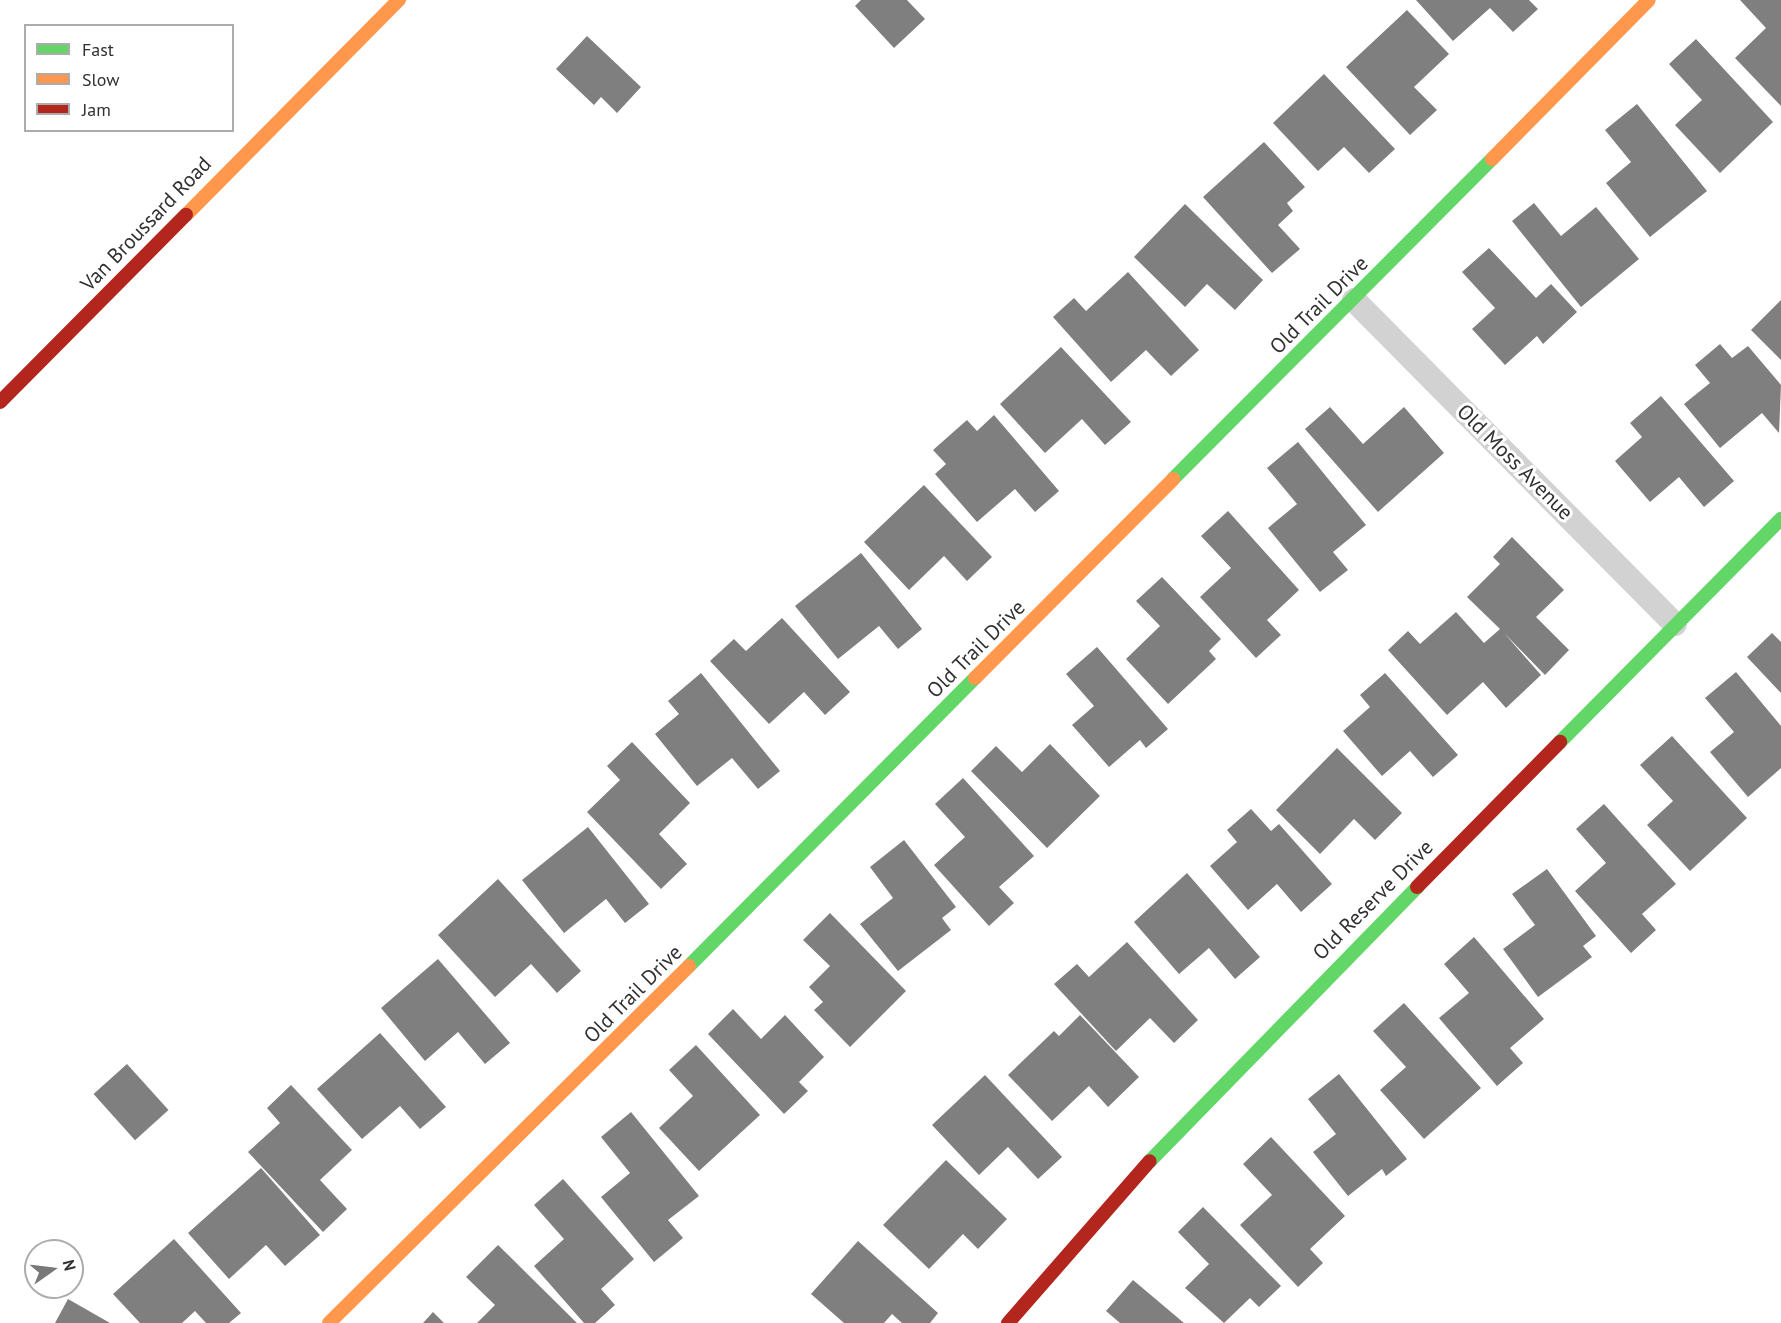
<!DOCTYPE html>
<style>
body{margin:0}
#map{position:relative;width:1781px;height:1323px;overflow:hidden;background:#fff;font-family:"PT Sans",sans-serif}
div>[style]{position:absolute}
.building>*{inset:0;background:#7f7f7f;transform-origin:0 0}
.street>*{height:24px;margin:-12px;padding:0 12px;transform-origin:12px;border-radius:12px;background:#d2d2d2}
.fast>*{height:14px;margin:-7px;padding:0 7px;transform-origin:7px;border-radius:7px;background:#63d668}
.slow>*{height:14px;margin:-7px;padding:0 7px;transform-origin:7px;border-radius:7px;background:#ff974d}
.jam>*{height:14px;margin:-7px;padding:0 7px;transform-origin:7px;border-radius:7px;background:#b3261e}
span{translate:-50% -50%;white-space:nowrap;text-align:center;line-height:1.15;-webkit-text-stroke:6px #fff;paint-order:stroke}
.street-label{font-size:21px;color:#303030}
.legend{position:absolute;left:24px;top:24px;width:210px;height:108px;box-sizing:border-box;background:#fff;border:2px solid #acacac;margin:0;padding:8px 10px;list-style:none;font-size:18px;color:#303030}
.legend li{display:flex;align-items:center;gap:12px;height:30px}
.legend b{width:30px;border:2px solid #acacac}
.north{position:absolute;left:24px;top:1239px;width:60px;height:60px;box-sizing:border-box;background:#fff;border:2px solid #acacac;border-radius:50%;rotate:76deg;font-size:16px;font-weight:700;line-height:24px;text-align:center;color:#303030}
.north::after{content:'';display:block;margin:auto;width:21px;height:27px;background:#787878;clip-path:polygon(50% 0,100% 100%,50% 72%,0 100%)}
</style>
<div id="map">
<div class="building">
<i style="clip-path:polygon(861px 0,907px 0,925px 19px,894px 48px,855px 6px)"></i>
<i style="clip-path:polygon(1416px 0,1529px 0,1538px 9px,1513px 32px,1490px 8px,1453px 41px)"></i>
<i style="clip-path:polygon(1740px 0,1781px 0,1781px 106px,1735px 58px,1766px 28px)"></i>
<i style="clip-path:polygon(1407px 10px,1449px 54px,1414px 87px,1437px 110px,1410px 135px,1346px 67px)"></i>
<i style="clip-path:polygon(587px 36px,641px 87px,617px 113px,601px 97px,594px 105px,556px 69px)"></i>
<i style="clip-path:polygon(1696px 39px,1773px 122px,1720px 173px,1675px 125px,1702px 100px,1669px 64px)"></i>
<i style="clip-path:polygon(1324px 74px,1395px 149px,1369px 173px,1344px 147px,1318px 171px,1273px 123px)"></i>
<i style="clip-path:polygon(1637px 104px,1707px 191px,1650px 237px,1606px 183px,1631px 162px,1605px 130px)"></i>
<i style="clip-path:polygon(1264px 142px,1305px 187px,1287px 203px,1293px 211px,1278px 225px,1300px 249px,1272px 273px,1203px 197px)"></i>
<i style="clip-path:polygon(1534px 203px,1561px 236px,1596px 207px,1639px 259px,1581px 307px,1512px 221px)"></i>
<i style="clip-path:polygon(1185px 204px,1263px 280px,1235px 310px,1207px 284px,1185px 307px,1134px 257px)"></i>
<i style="clip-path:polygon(1489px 248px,1536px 298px,1551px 284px,1577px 312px,1543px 344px,1537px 336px,1505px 365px,1472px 329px,1495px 308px,1462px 272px)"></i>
<i style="clip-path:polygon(1128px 272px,1199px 350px,1171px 376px,1146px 350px,1111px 382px,1053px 317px,1074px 298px,1086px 311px)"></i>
<i style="clip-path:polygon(1781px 300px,1781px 360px,1751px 330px)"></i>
<i style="clip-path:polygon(1720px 344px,1732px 358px,1748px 346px,1781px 385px,1779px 433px,1762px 413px,1720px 448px,1684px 404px,1710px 383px,1695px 365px)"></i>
<i style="clip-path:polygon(1061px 347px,1131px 422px,1105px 445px,1082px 419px,1045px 453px,1000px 404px)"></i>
<i style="clip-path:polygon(1661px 396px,1734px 481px,1704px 507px,1679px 477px,1650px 502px,1615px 461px,1642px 437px,1630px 423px)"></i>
<i style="clip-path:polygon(1330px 407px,1363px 444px,1404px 407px,1444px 453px,1378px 512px,1305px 429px)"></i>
<i style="clip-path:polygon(994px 415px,1059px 491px,1035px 512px,1015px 489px,977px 522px,935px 474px,946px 464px,933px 450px,967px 420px,977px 431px)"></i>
<i style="clip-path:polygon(1298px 442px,1366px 525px,1333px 552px,1348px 570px,1320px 592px,1268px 528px,1297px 504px,1267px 468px)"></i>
<i style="clip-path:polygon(924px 485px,992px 557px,967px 581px,944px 556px,909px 590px,864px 542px)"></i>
<i style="clip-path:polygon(1228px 511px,1299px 590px,1267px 620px,1281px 635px,1256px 658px,1200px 597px,1231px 568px,1201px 536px)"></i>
<i style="clip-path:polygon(1512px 537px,1564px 590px,1536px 617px,1569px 650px,1545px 675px,1504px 633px,1541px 675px,1506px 708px,1483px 682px,1447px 715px,1388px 650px,1408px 631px,1420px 644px,1456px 612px,1484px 643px,1500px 629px,1467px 597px,1500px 564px,1493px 557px)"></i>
<i style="clip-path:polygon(861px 553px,922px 629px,898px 649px,879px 626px,838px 659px,795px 606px)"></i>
<i style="clip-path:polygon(1162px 577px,1221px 639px,1209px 651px,1216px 659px,1168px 704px,1126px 659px,1160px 626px,1136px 601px)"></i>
<i style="clip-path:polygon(782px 618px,850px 692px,825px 715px,804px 692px,769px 724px,710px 661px,734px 639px,746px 651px)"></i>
<i style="clip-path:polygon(1772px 633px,1781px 642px,1781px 693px,1747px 657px)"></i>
<i style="clip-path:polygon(1097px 647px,1168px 729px,1146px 748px,1140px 740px,1109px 767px,1072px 725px,1094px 706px,1066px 674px)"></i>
<i style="clip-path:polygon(1736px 672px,1781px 726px,1781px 768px,1748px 797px,1710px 752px,1734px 732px,1705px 698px)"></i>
<i style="clip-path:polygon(701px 673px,780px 771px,758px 789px,732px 758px,697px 786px,655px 734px,679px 714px,668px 701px)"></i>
<i style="clip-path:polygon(1385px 673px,1458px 755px,1433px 777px,1410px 751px,1382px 776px,1343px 731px,1370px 707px,1360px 695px)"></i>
<i style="clip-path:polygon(1672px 736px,1747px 818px,1690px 871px,1647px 825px,1673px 801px,1640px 765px)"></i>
<i style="clip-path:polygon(632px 742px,690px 803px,659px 834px,687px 864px,661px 889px,587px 812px,620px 780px,607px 766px)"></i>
<i style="clip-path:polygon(1050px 744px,1100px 796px,1047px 848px,971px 771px,996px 746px,1022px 772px)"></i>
<i style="clip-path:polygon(1337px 748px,1402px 813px,1375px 840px,1354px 819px,1320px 854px,1276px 810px)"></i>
<i style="clip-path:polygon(963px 778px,1034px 856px,999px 887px,1014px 903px,989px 926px,934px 865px,965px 837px,935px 804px)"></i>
<i style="clip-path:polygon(1604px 804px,1676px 884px,1642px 914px,1656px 930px,1631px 953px,1575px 891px,1606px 863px,1576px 829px)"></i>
<i style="clip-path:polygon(1251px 809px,1271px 831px,1279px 824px,1332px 884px,1301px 912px,1277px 884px,1248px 910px,1210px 866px,1237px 842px,1227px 830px)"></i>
<i style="clip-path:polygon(588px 827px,649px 904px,625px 923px,606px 899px,564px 933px,522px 880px)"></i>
<i style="clip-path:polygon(904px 840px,956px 907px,942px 918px,951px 930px,898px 971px,860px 924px,893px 898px,870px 867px)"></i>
<i style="clip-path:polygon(1547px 869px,1596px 936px,1583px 946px,1592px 957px,1538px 997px,1503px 949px,1535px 925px,1512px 894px)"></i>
<i style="clip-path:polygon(1187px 873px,1260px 957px,1235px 979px,1209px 948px,1179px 974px,1134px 922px)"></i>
<i style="clip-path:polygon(498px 879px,581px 971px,557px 993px,531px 964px,495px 997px,438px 935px)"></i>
<i style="clip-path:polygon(830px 913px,906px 991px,850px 1047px,814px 1010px,823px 1002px,809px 987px,830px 966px,803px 940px)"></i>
<i style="clip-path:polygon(1474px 937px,1544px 1019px,1510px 1048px,1523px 1063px,1497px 1086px,1439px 1018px,1469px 993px,1444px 964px)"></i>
<i style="clip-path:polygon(1127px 942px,1198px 1020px,1174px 1043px,1150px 1018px,1116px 1051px,1054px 984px,1077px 964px,1089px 977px)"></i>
<i style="clip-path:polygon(438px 959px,510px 1043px,485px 1064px,458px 1032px,425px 1061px,381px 1008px)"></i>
<i style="clip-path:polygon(1404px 1003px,1481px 1088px,1424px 1139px,1380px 1090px,1406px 1067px,1373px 1031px)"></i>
<i style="clip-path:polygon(733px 1009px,761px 1039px,785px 1015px,824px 1057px,799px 1082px,808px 1091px,784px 1114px,708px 1034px)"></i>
<i style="clip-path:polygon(1080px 1015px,1139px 1077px,1108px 1107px,1089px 1086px,1052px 1121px,1008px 1075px,1054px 1031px,1059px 1036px)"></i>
<i style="clip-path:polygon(380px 1033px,446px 1107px,420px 1129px,400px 1106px,362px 1139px,317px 1089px)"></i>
<i style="clip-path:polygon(696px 1045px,760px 1115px,699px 1171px,659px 1128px,693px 1096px,669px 1070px)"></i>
<i style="left:127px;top:1064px;width:62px;height:45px;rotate:48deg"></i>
<i style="clip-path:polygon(1339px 1074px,1407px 1159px,1386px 1176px,1382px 1169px,1348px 1196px,1313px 1152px,1336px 1134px,1308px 1099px)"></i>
<i style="clip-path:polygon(985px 1075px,1062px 1157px,1038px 1179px,1008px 1147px,979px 1175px,932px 1125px)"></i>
<i style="clip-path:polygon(291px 1085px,352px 1150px,320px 1180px,347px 1209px,323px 1232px,248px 1152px,280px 1123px,267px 1108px)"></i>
<i style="clip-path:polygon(631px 1112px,699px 1196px,668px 1220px,683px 1238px,654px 1262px,601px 1197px,630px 1173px,601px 1137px)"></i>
<i style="clip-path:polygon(1271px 1137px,1345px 1216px,1310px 1249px,1323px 1263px,1298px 1287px,1240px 1225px,1272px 1195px,1243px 1164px)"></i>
<i style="clip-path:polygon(946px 1160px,1007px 1219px,978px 1249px,963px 1234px,929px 1269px,883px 1225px)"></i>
<i style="clip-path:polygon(261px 1168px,320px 1235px,285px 1266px,266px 1245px,229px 1279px,188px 1233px)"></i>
<i style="clip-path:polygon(563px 1179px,634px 1259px,601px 1289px,615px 1305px,595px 1323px,584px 1323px,534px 1266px,564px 1239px,534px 1205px)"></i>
<i style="clip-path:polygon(1203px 1207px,1281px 1286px,1259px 1307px,1250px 1298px,1224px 1323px,1185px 1288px,1209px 1264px,1178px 1232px)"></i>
<i style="clip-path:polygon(174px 1239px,241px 1313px,229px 1323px,206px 1323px,195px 1311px,182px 1323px,140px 1323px,113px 1294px)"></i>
<i style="clip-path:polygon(858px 1241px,938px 1313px,930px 1323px,902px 1323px,892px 1314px,884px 1323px,844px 1323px,811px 1294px)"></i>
<i style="clip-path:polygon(498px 1245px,577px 1323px,477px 1323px,495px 1305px,466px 1277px)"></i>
<i style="clip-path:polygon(1133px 1280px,1184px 1323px,1120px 1323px,1106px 1311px)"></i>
<i style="clip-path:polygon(68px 1299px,110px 1323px,55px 1323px)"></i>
<i style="clip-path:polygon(433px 1312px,444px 1323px,423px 1323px)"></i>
</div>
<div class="street">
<i style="left:1354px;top:300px;width:456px;rotate:45.3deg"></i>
</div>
<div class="fast">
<i style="left:1173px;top:479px;width:452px;rotate:-45.1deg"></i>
<i style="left:1560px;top:742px;width:314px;rotate:-45.3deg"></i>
<i style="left:689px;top:966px;width:406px;rotate:-45.2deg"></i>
<i style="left:1150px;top:1161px;width:383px;rotate:-45.7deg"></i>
</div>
<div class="slow">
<i style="left:1492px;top:159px;width:223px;rotate:-45.4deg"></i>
<i style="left:186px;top:215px;width:303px;rotate:-45.3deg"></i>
<i style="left:975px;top:678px;width:281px;rotate:-45.1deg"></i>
<i style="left:329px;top:1323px;width:507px;rotate:-44.76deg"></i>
</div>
<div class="jam">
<i style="left:0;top:402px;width:264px;rotate:-45.2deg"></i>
<i style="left:1417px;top:887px;width:204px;rotate:-45.4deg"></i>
<i style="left:1008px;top:1323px;width:215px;rotate:-48.8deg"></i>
</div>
<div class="street-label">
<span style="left:146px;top:224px;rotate:-46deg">Van Broussard Road</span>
<span style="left:1319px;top:305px;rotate:-45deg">Old Trail Drive</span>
<span style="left:1515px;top:462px;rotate:45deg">Old Moss Avenue</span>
<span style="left:976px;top:649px;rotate:-45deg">Old Trail Drive</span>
<span style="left:1373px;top:900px;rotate:-45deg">Old Reserve Drive</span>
<span style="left:633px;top:994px;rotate:-45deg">Old Trail Drive</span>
</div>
<ul class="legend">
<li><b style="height:8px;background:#63d668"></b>Fast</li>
<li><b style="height:8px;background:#ff974d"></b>Slow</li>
<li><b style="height:8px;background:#b3261e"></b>Jam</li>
</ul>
<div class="north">N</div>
</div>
